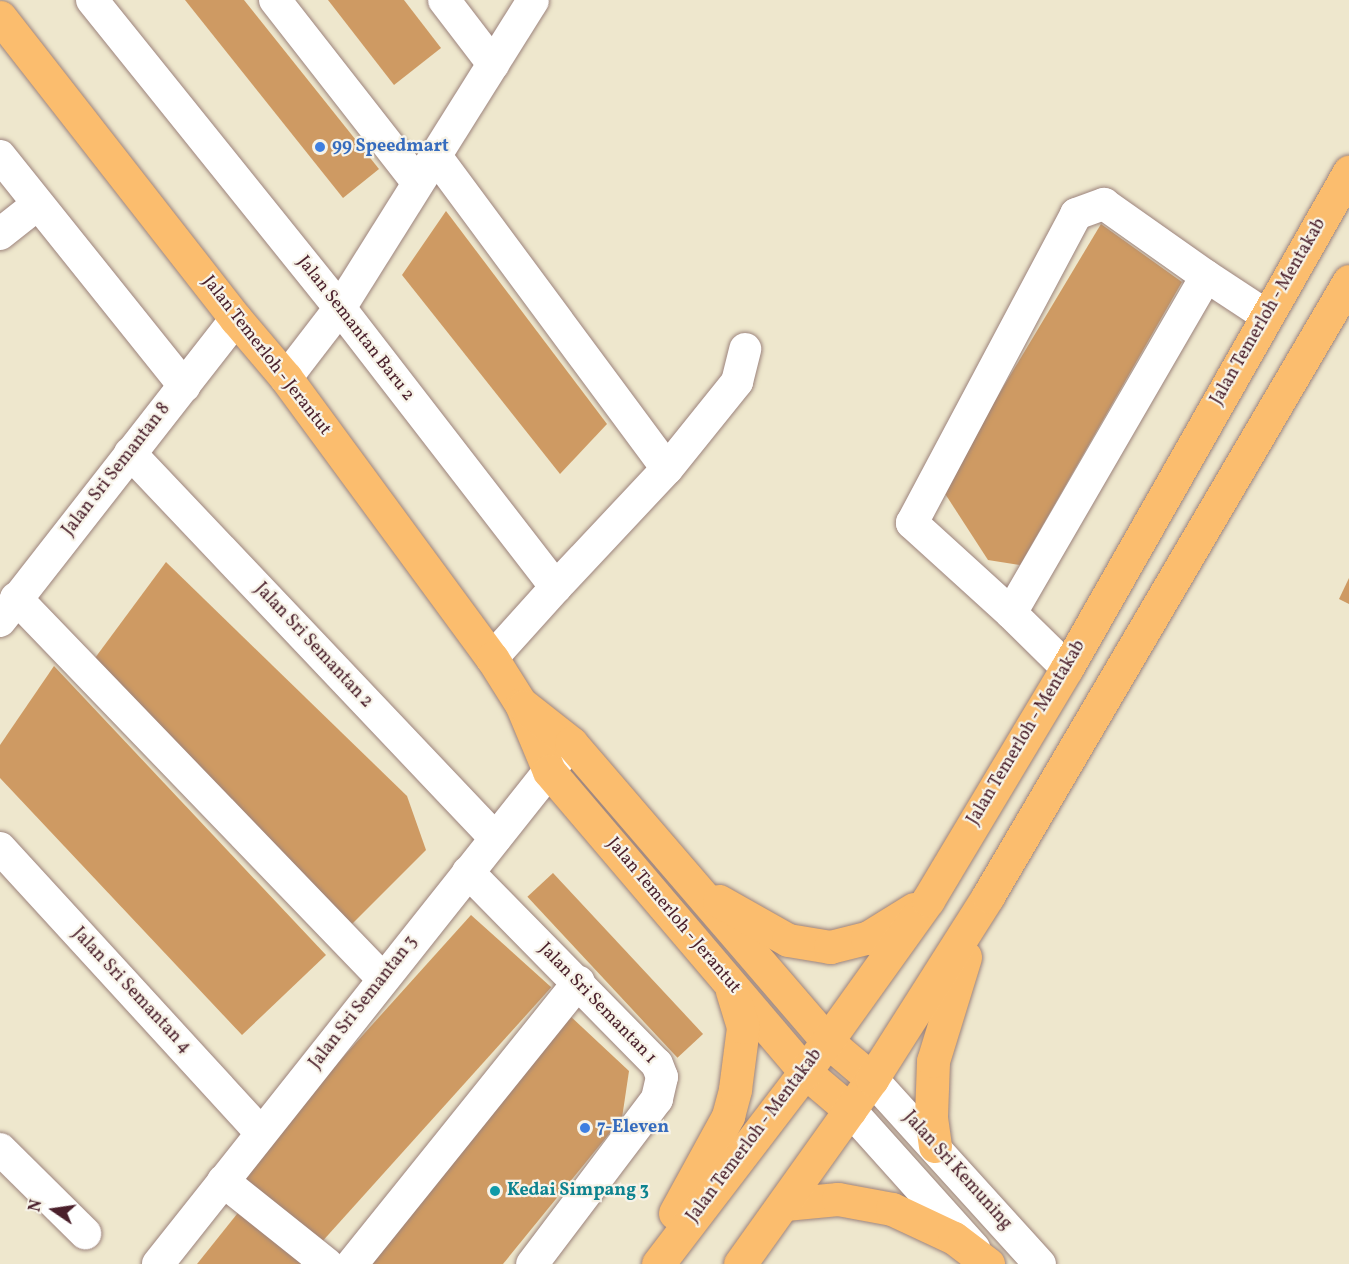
<!DOCTYPE html>
<style>
body{margin:0}
#map{position:relative;width:1349px;height:1264px;overflow:hidden;background:#eee7cd;font-family:Vollkorn,serif}
div>[style]{position:absolute}
.building>*{inset:0;background:#ce9a63;transform-origin:0 0}
.roads{filter:drop-shadow(0 0 2px #9c837c) drop-shadow(0 0 2px #9c837c)}
.minor>*{height:32px;margin:-16px;padding:0 16px;transform-origin:16px;border-radius:16px;background:#fff}
.major>*{height:33px;margin:-16.5px;padding:0 16.5px;transform-origin:16.5px;border-radius:16.5px;background:#fbbd6e}
.dots>*{width:16px;height:16px;translate:-50% -50%;box-sizing:border-box;border:3px solid #f7f3e8;border-radius:50%}
span{translate:-50% -50%;white-space:nowrap;text-align:center;line-height:1.15;-webkit-text-stroke:4.5px #f7f3e8;paint-order:stroke}
.shop-label{font-size:18px;color:#366cbe;font-weight:700}
.left{translate:0 -50%;text-align:left}
.street-label{font-size:18px;color:#4a1f2b}
.culture-label{font-size:18px;color:#0d838f;font-weight:700}
.north{position:absolute;left:24px;top:1180px;width:60px;height:60px;-webkit-text-stroke:4px #f7f3e8;paint-order:stroke;rotate:283deg;font-size:16px;font-weight:700;line-height:24px;text-align:center;color:#4a1f2b}
.north::after{content:'';display:block;margin:auto;width:21px;height:27px;background:#4a1f2b;clip-path:polygon(50% 0,100% 100%,50% 72%,0 100%)}
</style>
<div id="map">
<div class="building">
<i style="clip-path:polygon(185px 0,244px 0,379px 169px,343px 198px)"></i>
<i style="clip-path:polygon(328px 0,404px 0,441px 48px,394px 85px)"></i>
<i style="clip-path:polygon(446px 211px,607px 424px,560px 474px,402px 275px)"></i>
<i style="clip-path:polygon(1101px 224px,1182px 282px,1020px 565px,988px 560px,942px 489px)"></i>
<i style="clip-path:polygon(166px 562px,407px 796px,426px 850px,352px 924px,95px 658px)"></i>
<i style="clip-path:polygon(1349px 578px,1349px 604px,1339px 599px)"></i>
<i style="clip-path:polygon(54px 666px,326px 955px,242px 1035px,0 778px,0 745px)"></i>
<i style="left:553px;top:873px;width:220px;height:35px;rotate:47deg"></i>
<i style="left:471px;top:915px;width:108px;height:349px;rotate:42deg"></i>
<i style="clip-path:polygon(568px 1014px,629px 1071px,622px 1118px,503px 1264px,371px 1264px)"></i>
<i style="clip-path:polygon(241px 1209px,307px 1264px,197px 1264px)"></i>
</div>
<div class="roads">
<div class="minor">
<i style="left:92px;top:0;width:395px;rotate:51.2deg"></i>
<i style="left:340px;top:308px;width:353px;rotate:52.3deg"></i>
<i style="left:556px;top:587px;width:96px;rotate:132deg"></i>
<i style="left:275px;top:0;width:232px;rotate:52deg"></i>
<i style="left:444px;top:0;width:81px;rotate:52.6deg"></i>
<i style="left:435px;top:155px;width:390px;rotate:53.5deg"></i>
<i style="left:0;top:156px;width:295px;rotate:51.3deg"></i>
<i style="left:0;top:234px;width:48px;rotate:-38.3deg"></i>
<i style="left:286px;top:378px;width:88px;rotate:-52.4deg"></i>
<i style="left:340px;top:308px;width:363px;rotate:-57.9deg"></i>
<i style="left:130px;top:453px;width:531px;rotate:46.53deg"></i>
<i style="left:556px;top:587px;width:162px;rotate:-46.8deg"></i>
<i style="left:667px;top:469px;width:112px;rotate:-51.2deg"></i>
<i style="left:737px;top:382px;width:34px;rotate:-76deg"></i>
<i style="left:16px;top:598px;width:529px;rotate:46.07deg"></i>
<i style="left:1011px;top:613px;width:134px;rotate:-137.7deg"></i>
<i style="left:912px;top:523px;width:350px;rotate:-62deg"></i>
<i style="left:1076px;top:214px;width:30px;rotate:-20deg"></i>
<i style="left:1104px;top:204px;width:125px;rotate:35.2deg"></i>
<i style="left:0;top:621px;width:383px;rotate:-52deg"></i>
<i style="left:1067px;top:668px;width:78px;rotate:-135.5deg"></i>
<i style="left:1011px;top:613px;width:389px;rotate:-59.9deg"></i>
<i style="left:1206px;top:276px;width:73px;rotate:33.3deg"></i>
<i style="left:0;top:848px;width:386px;rotate:47.5deg"></i>
<i style="left:468px;top:872px;width:269px;rotate:45.5deg"></i>
<i style="left:657px;top:1064px;width:14px;rotate:69deg"></i>
<i style="left:662px;top:1077px;width:23px;rotate:103deg"></i>
<i style="left:657px;top:1099px;width:207px;rotate:127.1deg"></i>
<i style="left:872px;top:1079px;width:250px;rotate:47.8deg"></i>
<i style="left:850px;top:1110px;width:186px;rotate:48.1deg"></i>
<i style="left:0;top:1149px;width:120px;rotate:44.7deg"></i>
<i style="left:223px;top:1181px;width:133px;rotate:38.6deg"></i>
<i style="left:158px;top:1264px;width:655px;rotate:-51.57deg"></i>
<i style="left:352px;top:1264px;width:362px;rotate:-51.2deg"></i>
</div>
<div class="major">
<i style="left:0;top:17px;width:383px;rotate:52deg"></i>
<i style="left:236px;top:319px;width:77px;rotate:49.7deg"></i>
<i style="left:286px;top:378px;width:348px;rotate:53.7deg"></i>
<i style="left:492px;top:658px;width:54px;rotate:57.8deg"></i>
<i style="left:521px;top:704px;width:73px;rotate:67.3deg"></i>
<i style="left:549px;top:771px;width:395px;rotate:49.6deg"></i>
<i style="left:805px;top:1072px;width:59px;rotate:40.2deg"></i>
<i style="left:524px;top:706px;width:60px;rotate:38.2deg"></i>
<i style="left:571px;top:743px;width:393px;rotate:49.3deg"></i>
<i style="left:827px;top:1041px;width:59px;rotate:40.2deg"></i>
<i style="left:719px;top:901px;width:79px;rotate:29.5deg"></i>
<i style="left:788px;top:940px;width:43px;rotate:9.5deg"></i>
<i style="left:830px;top:947px;width:38px;rotate:-14deg"></i>
<i style="left:867px;top:938px;width:55px;rotate:-31.7deg"></i>
<i style="left:935px;top:1146px;width:30px;rotate:-98deg"></i>
<i style="left:931px;top:1116px;width:55px;rotate:-87.9deg"></i>
<i style="left:933px;top:1061px;width:109px;rotate:-72.9deg"></i>
<i style="left:785px;top:1204px;width:53px;rotate:-5.4deg"></i>
<i style="left:838px;top:1199px;width:55px;rotate:10.5deg"></i>
<i style="left:892px;top:1209px;width:68px;rotate:25.1deg"></i>
<i style="left:954px;top:1238px;width:43px;rotate:37.4deg"></i>
<i style="left:675px;top:1213px;width:111px;rotate:-61.3deg"></i>
<i style="left:728px;top:1116px;width:28px;rotate:-75deg"></i>
<i style="left:735px;top:1089px;width:63px;rotate:-82.6deg"></i>
<i style="left:743px;top:1027px;width:38px;rotate:-107deg"></i>
<i style="left:658px;top:1264px;width:242px;rotate:-52.6deg"></i>
<i style="left:805px;top:1072px;width:211px;rotate:-54.4deg"></i>
<i style="left:928px;top:900px;width:270px;rotate:-59.1deg"></i>
<i style="left:1067px;top:668px;width:571px;rotate:-60.38deg"></i>
<i style="left:740px;top:1264px;width:227px;rotate:-54.5deg"></i>
<i style="left:872px;top:1079px;width:217px;rotate:-57.6deg"></i>
<i style="left:988px;top:896px;width:713px;rotate:-59.59deg"></i>
</div>
</div>
<div class="dots">
<i style="left:320px;top:147px;background:#3f7fe0"></i>
<i style="left:585px;top:1128px;background:#3f7fe0"></i>
<i style="left:495px;top:1191px;background:#0f9aa8"></i>
</div>
<div class="shop-label">
<span class="left" style="left:332px;top:147px">99 Speedmart</span>
<span class="left" style="left:597px;top:1128px">7-Eleven</span>
</div>
<div class="street-label">
<span style="left:1269px;top:312px;rotate:-60deg">Jalan Temerloh - Mentakab</span>
<span style="left:355px;top:329px;rotate:52deg">Jalan Semantan Baru 2</span>
<span style="left:266px;top:356px;rotate:52deg">Jalan Temerloh - Jerantut</span>
<span style="left:117px;top:470px;rotate:-52deg">Jalan Sri Semantan 8</span>
<span style="left:313px;top:646px;rotate:47deg">Jalan Sri Semantan 2</span>
<span style="left:1027px;top:733px;rotate:-59deg">Jalan Temerloh - Mentakab</span>
<span style="left:673px;top:916px;rotate:50deg">Jalan Temerloh - Jerantut</span>
<span style="left:131px;top:991px;rotate:47deg">Jalan Sri Semantan 4</span>
<span style="left:364px;top:1003px;rotate:-52deg">Jalan Sri Semantan 3</span>
<span style="left:597px;top:1004px;rotate:46deg">Jalan Sri Semantan 1</span>
<span style="left:755px;top:1136px;rotate:-53deg">Jalan Temerloh - Mentakab</span>
<span style="left:957px;top:1171px;rotate:48deg">Jalan Sri Kemuning</span>
</div>
<div class="culture-label">
<span class="left" style="left:507px;top:1191px">Kedai Simpang 3</span>
</div>
<div class="north">N</div>
</div>
